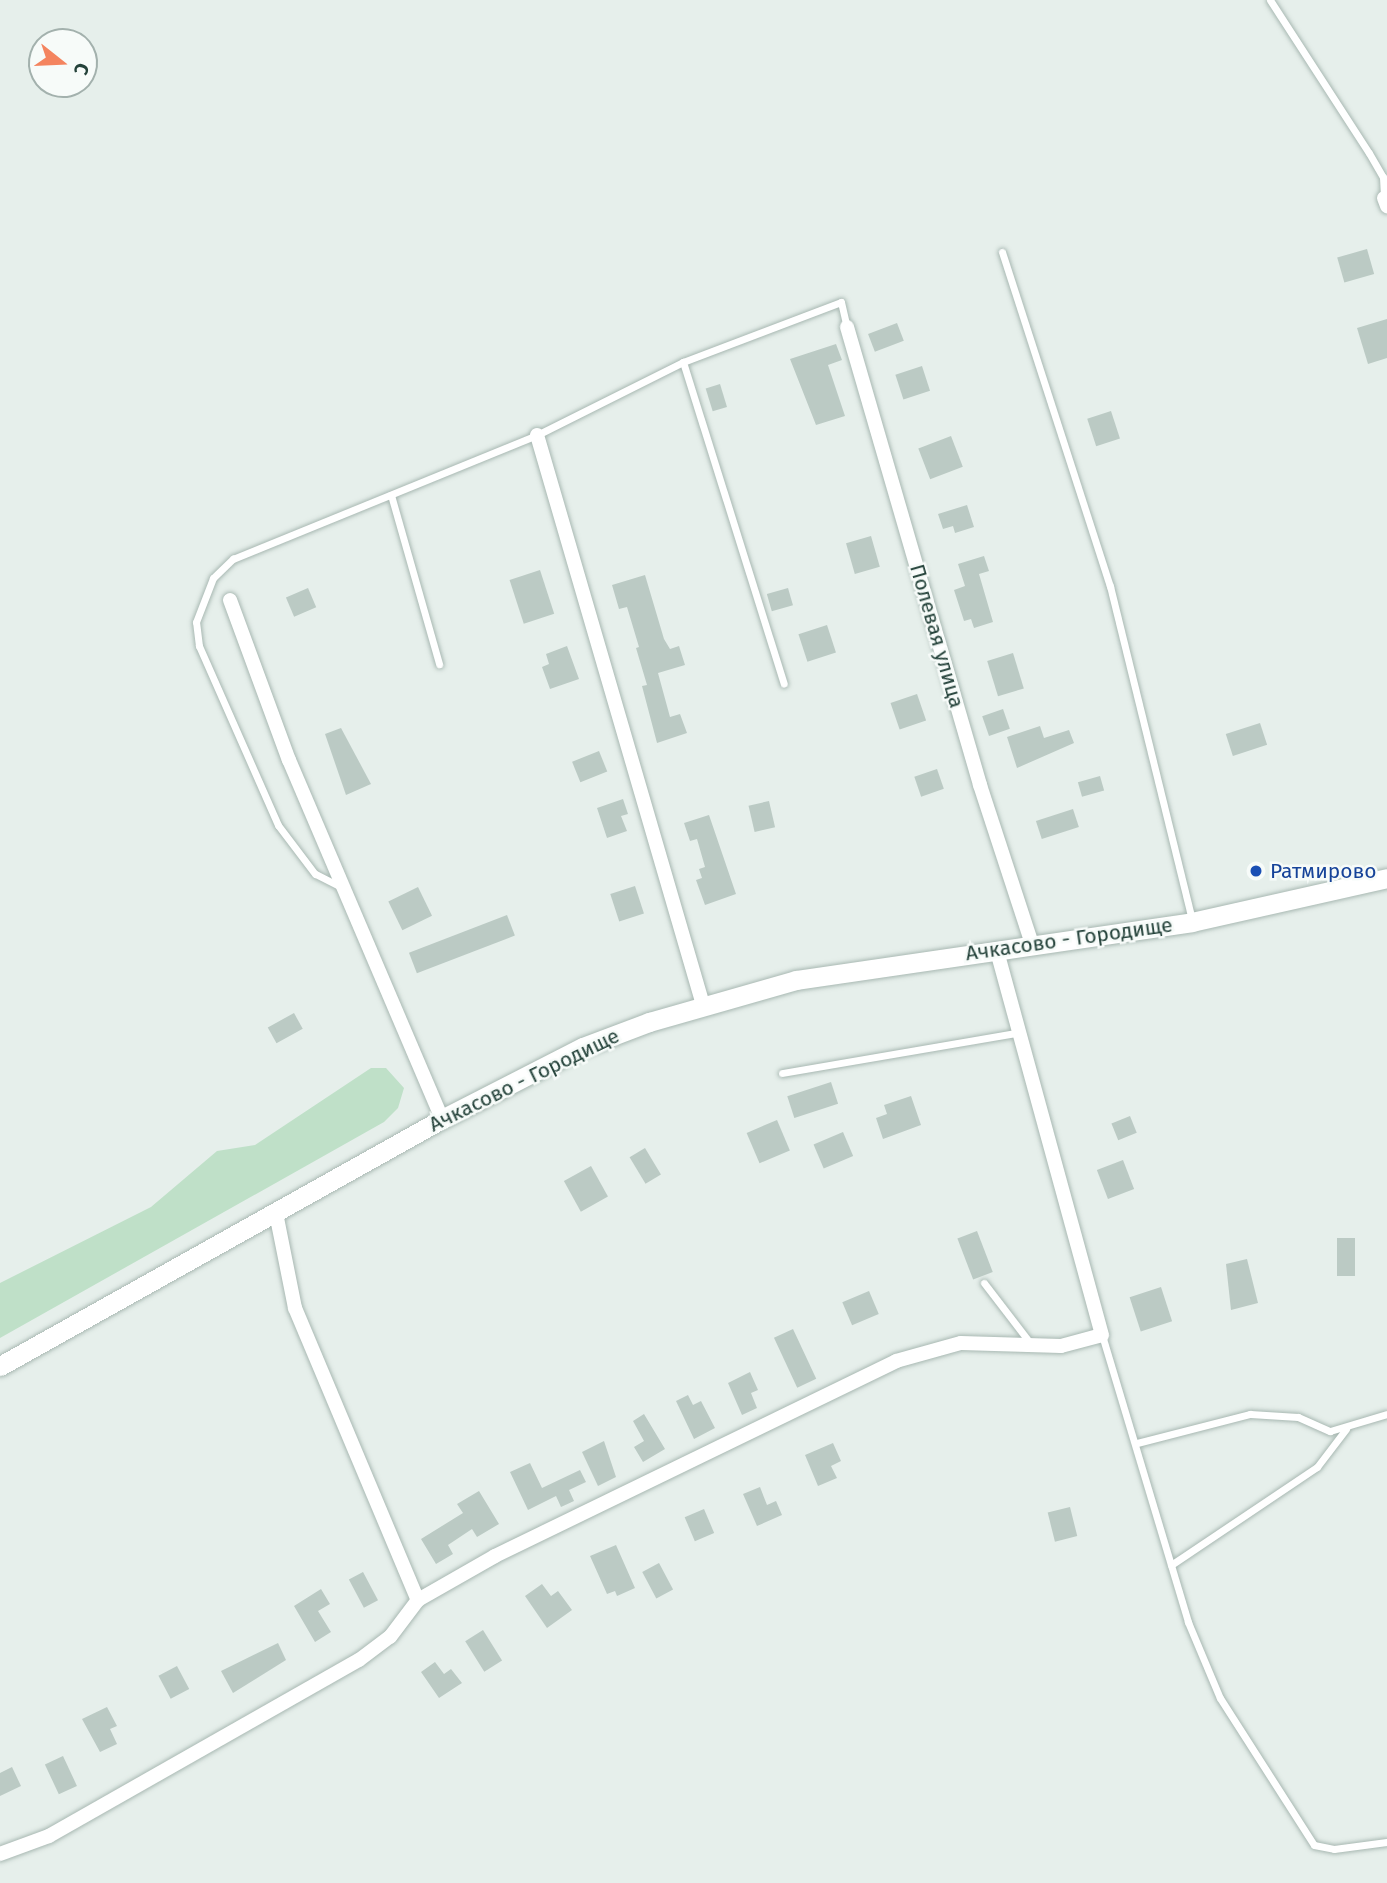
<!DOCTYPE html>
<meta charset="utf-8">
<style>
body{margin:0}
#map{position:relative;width:1387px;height:1883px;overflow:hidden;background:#e6efeb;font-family:"Fira Sans",sans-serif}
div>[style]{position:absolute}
.green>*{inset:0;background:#bfe0c8}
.building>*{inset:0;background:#bbcac4;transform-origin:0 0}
.roads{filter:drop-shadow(0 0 2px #a8b8b2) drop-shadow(0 0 2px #a8b8b2)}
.lane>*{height:7px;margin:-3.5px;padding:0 3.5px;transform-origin:3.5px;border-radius:3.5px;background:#fff}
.street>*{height:14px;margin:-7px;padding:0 7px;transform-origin:7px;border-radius:7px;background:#fff}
.secondary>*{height:19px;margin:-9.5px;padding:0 9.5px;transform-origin:9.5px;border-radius:9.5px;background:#fff}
.dots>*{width:19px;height:19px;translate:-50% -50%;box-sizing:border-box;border:4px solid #f7fbf9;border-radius:50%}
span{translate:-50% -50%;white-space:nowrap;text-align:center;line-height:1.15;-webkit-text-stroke:5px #f7fbf9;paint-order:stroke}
.street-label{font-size:21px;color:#24423a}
.transit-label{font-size:21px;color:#164399}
.left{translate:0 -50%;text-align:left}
.north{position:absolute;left:28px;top:28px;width:70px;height:70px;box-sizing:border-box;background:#f7fbf9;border:2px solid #a3b1ad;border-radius:50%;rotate:108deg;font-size:19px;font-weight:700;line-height:28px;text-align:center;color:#24423a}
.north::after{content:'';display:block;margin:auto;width:24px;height:32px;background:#f4845f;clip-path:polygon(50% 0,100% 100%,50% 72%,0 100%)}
</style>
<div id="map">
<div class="green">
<i style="clip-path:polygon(371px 1068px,386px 1068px,404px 1088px,398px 1108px,384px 1122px,0 1338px,0 1283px,151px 1207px,217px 1151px,255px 1145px)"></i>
</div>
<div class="building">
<i style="left:1367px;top:249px;width:26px;height:31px;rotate:74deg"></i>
<i style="clip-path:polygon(1387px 319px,1387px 358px,1368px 364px,1357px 328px)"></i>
<i style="left:897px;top:323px;width:19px;height:31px;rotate:69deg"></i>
<i style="clip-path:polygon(836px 344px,842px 360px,828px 365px,845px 416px,816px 425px,790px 359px)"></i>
<i style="left:922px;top:366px;width:26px;height:28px;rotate:72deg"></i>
<i style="left:720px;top:384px;width:24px;height:15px;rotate:73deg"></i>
<i style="left:1111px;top:411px;width:29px;height:25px;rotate:72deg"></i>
<i style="left:951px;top:436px;width:33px;height:35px;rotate:69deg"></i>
<i style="clip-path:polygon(967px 505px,974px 527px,955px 533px,953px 526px,943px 529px,938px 514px)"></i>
<i style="left:871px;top:536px;width:32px;height:26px;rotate:74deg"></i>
<i style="clip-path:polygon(984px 556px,989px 571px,979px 574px,993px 622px,974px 628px,971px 619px,964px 621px,954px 590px,965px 586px,958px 564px)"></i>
<i style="left:540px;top:570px;width:46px;height:32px;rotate:72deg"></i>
<i style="clip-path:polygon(645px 575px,664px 639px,670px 649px,679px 646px,685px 665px,658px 673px,670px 717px,680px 714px,687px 733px,657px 743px,642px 686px,647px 685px,636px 648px,639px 647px,627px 607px,619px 609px,612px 585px)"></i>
<i style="left:308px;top:588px;width:21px;height:24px;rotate:67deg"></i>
<i style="left:788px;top:588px;width:18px;height:22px;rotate:74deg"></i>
<i style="left:827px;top:625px;width:29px;height:30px;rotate:72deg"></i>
<i style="clip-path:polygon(567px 646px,579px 679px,550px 689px,542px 667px,549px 664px,546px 654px)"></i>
<i style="left:1013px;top:653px;width:37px;height:27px;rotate:73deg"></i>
<i style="left:917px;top:694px;width:28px;height:28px;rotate:71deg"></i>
<i style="left:1003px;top:709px;width:21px;height:22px;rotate:71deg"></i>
<i style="left:1260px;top:723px;width:23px;height:36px;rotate:72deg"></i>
<i style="clip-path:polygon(1040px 726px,1044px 738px,1069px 730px,1074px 743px,1017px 768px,1007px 737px)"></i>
<i style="clip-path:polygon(341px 728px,371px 784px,346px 795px,325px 734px)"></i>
<i style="left:599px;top:751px;width:22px;height:29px;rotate:68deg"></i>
<i style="left:937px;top:769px;width:21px;height:24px;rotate:71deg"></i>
<i style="left:1100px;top:776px;width:15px;height:23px;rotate:74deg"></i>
<i style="clip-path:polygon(623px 799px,628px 814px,621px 816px,627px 831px,607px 838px,597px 808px)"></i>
<i style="left:769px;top:801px;width:27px;height:21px;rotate:77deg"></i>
<i style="left:1073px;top:809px;width:19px;height:39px;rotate:72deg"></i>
<i style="clip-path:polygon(709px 815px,736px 894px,705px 905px,696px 880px,702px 878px,699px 869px,705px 867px,697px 839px,690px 841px,684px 823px)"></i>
<i style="left:635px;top:886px;width:29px;height:26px;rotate:72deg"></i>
<i style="left:418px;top:887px;width:32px;height:33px;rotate:64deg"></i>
<i style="left:507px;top:915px;width:22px;height:105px;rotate:69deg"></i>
<i style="left:294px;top:1013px;width:18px;height:30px;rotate:61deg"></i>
<i style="left:831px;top:1082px;width:23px;height:46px;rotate:72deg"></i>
<i style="clip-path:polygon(911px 1096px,921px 1125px,883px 1139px,876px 1118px,887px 1114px,884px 1105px)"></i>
<i style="left:1130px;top:1116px;width:18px;height:20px;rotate:68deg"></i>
<i style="left:777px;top:1120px;width:33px;height:33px;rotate:67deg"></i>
<i style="left:843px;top:1132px;width:26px;height:32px;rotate:67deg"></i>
<i style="left:645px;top:1148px;width:31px;height:18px;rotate:59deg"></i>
<i style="left:1123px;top:1160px;width:31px;height:28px;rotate:69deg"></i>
<i style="left:591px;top:1166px;width:35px;height:31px;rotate:61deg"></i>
<i style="left:977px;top:1231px;width:44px;height:21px;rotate:69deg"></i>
<i style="left:1337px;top:1238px;width:18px;height:38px"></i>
<i style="clip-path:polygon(1247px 1259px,1258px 1303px,1231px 1310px,1226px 1264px)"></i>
<i style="left:1161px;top:1287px;width:36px;height:33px;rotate:72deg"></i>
<i style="left:869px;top:1291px;width:25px;height:29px;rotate:67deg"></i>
<i style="left:793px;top:1329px;width:55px;height:21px;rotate:65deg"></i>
<i style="clip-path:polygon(750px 1372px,758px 1390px,751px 1393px,757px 1408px,742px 1415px,728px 1383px)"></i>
<i style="clip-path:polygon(688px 1395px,693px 1405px,701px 1401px,715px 1428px,694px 1439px,676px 1401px)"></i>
<i style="clip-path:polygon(644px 1414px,665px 1449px,643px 1462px,634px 1447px,644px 1441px,633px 1421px)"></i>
<i style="clip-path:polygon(604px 1441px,616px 1477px,598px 1486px,582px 1452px)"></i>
<i style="clip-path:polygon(833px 1443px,841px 1461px,831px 1466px,837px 1478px,818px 1486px,805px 1455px)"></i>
<i style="clip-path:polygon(530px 1463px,542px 1488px,580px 1470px,586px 1482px,569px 1490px,574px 1501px,561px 1507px,556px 1496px,528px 1510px,510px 1472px)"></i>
<i style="clip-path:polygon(760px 1487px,767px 1505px,776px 1501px,782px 1515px,757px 1526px,743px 1494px)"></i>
<i style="clip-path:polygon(479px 1491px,499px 1524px,477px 1537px,472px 1529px,448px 1545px,453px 1554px,436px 1564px,421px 1539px,463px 1513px,457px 1504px)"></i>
<i style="left:1070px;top:1507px;width:30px;height:23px;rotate:76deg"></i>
<i style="left:704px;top:1509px;width:26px;height:21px;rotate:67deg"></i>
<i style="clip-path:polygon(616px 1545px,635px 1588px,617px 1596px,615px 1591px,607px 1594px,590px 1556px)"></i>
<i style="left:659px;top:1563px;width:30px;height:19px;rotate:62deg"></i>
<i style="left:363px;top:1572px;width:32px;height:16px;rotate:62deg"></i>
<i style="clip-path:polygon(542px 1584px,551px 1596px,558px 1591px,572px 1610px,547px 1628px,525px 1596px)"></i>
<i style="clip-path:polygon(321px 1589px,330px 1604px,318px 1611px,331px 1632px,315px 1642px,294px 1606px)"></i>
<i style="left:483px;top:1630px;width:36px;height:21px;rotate:58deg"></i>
<i style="clip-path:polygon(278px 1643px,286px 1660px,233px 1693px,221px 1671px)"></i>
<i style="clip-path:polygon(435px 1662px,444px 1674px,451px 1669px,462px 1683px,439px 1698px,421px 1672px)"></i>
<i style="left:177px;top:1666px;width:26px;height:21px;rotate:62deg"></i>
<i style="clip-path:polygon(107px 1707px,117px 1726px,110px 1729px,117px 1744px,100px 1752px,82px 1719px)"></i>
<i style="left:63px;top:1756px;width:33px;height:20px;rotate:65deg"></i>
<i style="clip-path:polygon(12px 1767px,21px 1786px,0 1796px,0 1773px)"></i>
</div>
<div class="roads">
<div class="lane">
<i style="left:1270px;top:0;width:182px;rotate:57.1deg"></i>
<i style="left:1369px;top:153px;width:28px;rotate:60deg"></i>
<i style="left:1383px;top:177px;width:21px;rotate:87deg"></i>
<i style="left:1002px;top:252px;width:351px;rotate:72.1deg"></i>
<i style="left:1110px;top:586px;width:345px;rotate:76.2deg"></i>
<i style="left:683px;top:362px;width:337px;rotate:72.6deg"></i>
<i style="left:391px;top:495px;width:176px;rotate:74.1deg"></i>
<i style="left:343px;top:888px;width:31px;rotate:-153deg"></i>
<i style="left:315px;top:874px;width:61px;rotate:-127.1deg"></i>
<i style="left:278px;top:825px;width:196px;rotate:-113.8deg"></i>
<i style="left:199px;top:646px;width:24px;rotate:-97deg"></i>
<i style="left:196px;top:622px;width:47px;rotate:-68.9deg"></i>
<i style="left:213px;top:578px;width:28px;rotate:-44deg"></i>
<i style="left:233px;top:559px;width:328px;rotate:-22.2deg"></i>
<i style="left:537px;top:435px;width:163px;rotate:-26.6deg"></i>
<i style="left:683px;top:362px;width:169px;rotate:-20.8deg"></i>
<i style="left:841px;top:302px;width:26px;rotate:77deg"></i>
<i style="left:782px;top:1073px;width:238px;rotate:-9.7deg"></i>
<i style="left:984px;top:1283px;width:77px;rotate:52.4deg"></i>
<i style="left:1102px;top:1335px;width:300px;rotate:73.3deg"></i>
<i style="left:1188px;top:1622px;width:82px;rotate:67.2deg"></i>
<i style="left:1220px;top:1698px;width:174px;rotate:57.4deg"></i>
<i style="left:1314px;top:1845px;width:20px;rotate:11deg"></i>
<i style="left:1334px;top:1849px;width:53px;rotate:-7.5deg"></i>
<i style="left:1137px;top:1443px;width:117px;rotate:-14.4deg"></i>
<i style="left:1250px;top:1414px;width:48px;rotate:3.6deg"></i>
<i style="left:1298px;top:1417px;width:35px;rotate:24deg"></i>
<i style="left:1330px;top:1431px;width:59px;rotate:-16.6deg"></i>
<i style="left:1171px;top:1565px;width:176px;rotate:-33.9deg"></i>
<i style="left:1317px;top:1467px;width:48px;rotate:-52.7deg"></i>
</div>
<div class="street">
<i style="left:1384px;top:198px;width:9px;rotate:69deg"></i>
<i style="left:847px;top:327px;width:477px;rotate:73.8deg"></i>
<i style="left:980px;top:785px;width:167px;rotate:71.9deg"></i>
<i style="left:537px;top:435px;width:594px;rotate:73.76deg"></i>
<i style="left:230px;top:600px;width:171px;rotate:69.8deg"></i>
<i style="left:289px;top:760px;width:390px;rotate:66.9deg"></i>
<i style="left:276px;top:1213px;width:97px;rotate:78.7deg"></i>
<i style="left:295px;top:1308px;width:317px;rotate:67.2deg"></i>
<i style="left:0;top:1854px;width:52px;rotate:-20.2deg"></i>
<i style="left:49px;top:1836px;width:356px;rotate:-29.6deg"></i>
<i style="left:359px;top:1660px;width:39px;rotate:-37deg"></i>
<i style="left:390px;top:1637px;width:46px;rotate:-52.9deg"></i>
<i style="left:418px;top:1600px;width:89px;rotate:-29.7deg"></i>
<i style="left:495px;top:1556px;width:446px;rotate:-25.9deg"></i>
<i style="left:896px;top:1361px;width:67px;rotate:-15.5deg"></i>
<i style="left:961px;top:1343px;width:100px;rotate:1.7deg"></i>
<i style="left:1061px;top:1346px;width:42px;rotate:-15deg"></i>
<i style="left:1102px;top:1335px;width:399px;rotate:-105.3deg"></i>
</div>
<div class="secondary">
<i style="left:0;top:1366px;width:506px;rotate:-29.2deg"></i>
<i style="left:442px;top:1119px;width:158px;rotate:-27.1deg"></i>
<i style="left:583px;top:1047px;width:71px;rotate:-20.7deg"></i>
<i style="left:649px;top:1022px;width:153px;rotate:-15.9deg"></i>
<i style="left:796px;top:980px;width:400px;rotate:-8.3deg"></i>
<i style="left:1192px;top:922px;width:200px;rotate:-12.7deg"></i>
</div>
</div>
<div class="dots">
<i style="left:1256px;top:871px;background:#1a4fb4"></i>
</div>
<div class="street-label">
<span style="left:937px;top:636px;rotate:74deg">Полевая улица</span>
<span style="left:1069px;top:939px;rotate:-8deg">Ачкасово - Городище</span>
<span style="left:524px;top:1080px;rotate:-26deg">Ачкасово - Городище</span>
</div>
<div class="transit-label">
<span class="left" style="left:1270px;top:871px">Ратмирово</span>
</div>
<div class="north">С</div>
</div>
